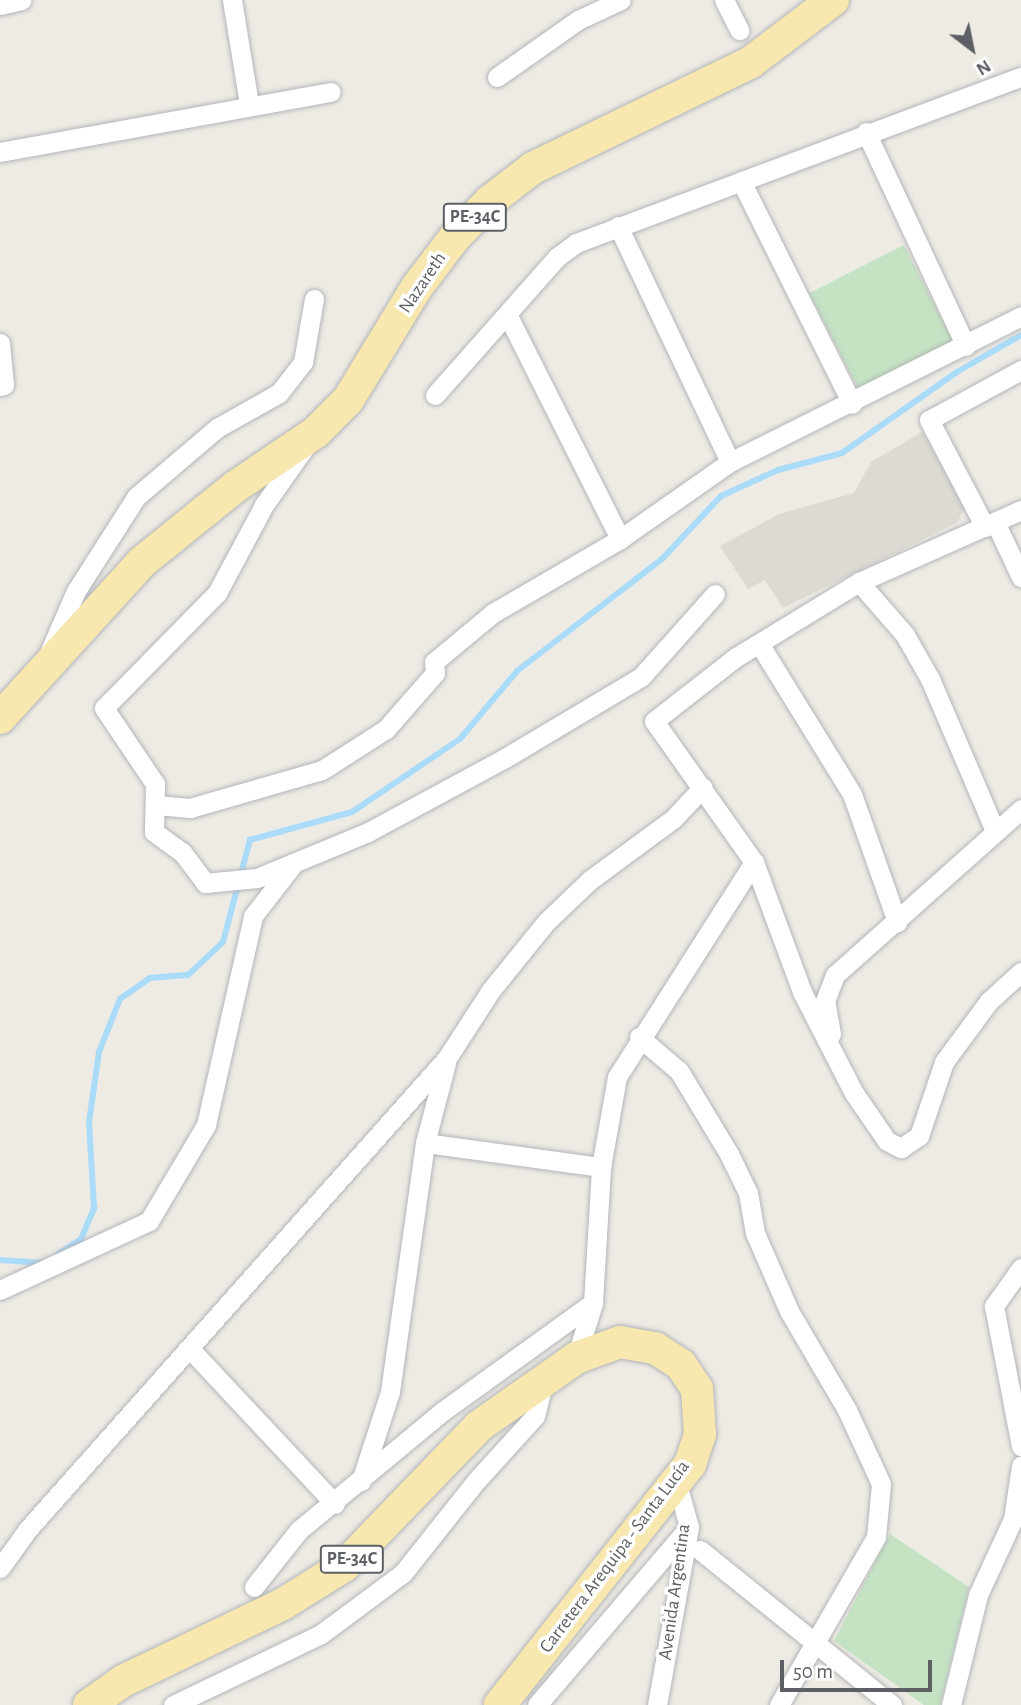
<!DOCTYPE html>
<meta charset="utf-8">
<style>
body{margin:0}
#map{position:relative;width:1021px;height:1705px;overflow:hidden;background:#eeebe5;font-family:"Alegreya Sans",sans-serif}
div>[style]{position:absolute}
.education>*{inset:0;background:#dddad3}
.green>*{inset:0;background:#c5e3c3;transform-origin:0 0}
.stream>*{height:6px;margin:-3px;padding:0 3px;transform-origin:3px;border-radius:3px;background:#aadbf8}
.roads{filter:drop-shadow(0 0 2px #b2b5b8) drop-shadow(0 0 2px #b2b5b8)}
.street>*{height:19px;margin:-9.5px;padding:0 9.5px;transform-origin:9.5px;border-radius:9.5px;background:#fff}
.primary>*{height:32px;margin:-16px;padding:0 16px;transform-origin:16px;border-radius:16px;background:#f8e8af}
span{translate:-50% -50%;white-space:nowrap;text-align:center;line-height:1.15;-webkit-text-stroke:7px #fff;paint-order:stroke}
.shield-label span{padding:2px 5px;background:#fff;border:2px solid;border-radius:5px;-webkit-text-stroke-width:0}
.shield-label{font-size:18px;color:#5c6064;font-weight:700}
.street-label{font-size:19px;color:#5c6064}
.north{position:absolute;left:937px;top:14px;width:70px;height:70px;-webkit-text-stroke:5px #fff;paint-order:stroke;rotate:148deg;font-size:19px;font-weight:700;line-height:28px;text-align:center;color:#5c6064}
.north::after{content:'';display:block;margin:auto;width:24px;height:32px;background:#5c6064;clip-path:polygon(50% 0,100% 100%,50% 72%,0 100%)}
.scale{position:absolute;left:780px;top:1660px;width:152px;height:32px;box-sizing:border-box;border:4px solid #5c6064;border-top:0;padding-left:9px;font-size:21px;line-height:24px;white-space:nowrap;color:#5c6064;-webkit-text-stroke:5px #fff;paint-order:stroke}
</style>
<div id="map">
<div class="education">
<i style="clip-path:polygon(922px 432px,965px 505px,958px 522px,783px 608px,765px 580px,748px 589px,720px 546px,779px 514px,854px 493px,871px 462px)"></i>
</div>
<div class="green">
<i style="left:904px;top:245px;width:109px;height:106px;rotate:63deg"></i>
<i style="clip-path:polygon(890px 1534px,969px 1587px,940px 1705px,924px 1705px,834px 1641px)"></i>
</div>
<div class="stream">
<i style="left:58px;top:1254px;width:27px;rotate:-33deg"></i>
<i style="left:81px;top:1239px;width:34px;rotate:-67deg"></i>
<i style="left:94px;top:1208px;width:86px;rotate:-93.3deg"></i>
<i style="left:89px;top:1122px;width:71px;rotate:-81.9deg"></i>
<i style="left:99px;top:1052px;width:57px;rotate:-68.4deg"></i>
<i style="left:120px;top:999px;width:37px;rotate:-35deg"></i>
<i style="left:150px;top:978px;width:38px;rotate:-5deg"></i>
<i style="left:188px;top:975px;width:48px;rotate:-43.3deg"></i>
<i style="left:223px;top:942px;width:106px;rotate:-75.2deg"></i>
<i style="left:250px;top:840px;width:106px;rotate:-15.4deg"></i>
<i style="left:352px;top:812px;width:130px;rotate:-34.1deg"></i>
<i style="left:460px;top:739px;width:89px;rotate:-50deg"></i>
<i style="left:517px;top:671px;width:185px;rotate:-37.7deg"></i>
<i style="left:663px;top:558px;width:85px;rotate:-46.9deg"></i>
<i style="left:721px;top:496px;width:63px;rotate:-24.5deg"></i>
<i style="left:778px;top:470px;width:66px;rotate:-14.9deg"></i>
<i style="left:842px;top:453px;width:141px;rotate:-35.2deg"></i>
<i style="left:957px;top:372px;width:74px;rotate:-30deg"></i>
<i style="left:0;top:1260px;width:43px;rotate:4deg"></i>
</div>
<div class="roads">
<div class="street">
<i style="left:232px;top:0;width:105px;rotate:80.7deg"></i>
<i style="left:724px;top:0;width:34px;rotate:63deg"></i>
<i style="left:0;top:5px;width:22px;rotate:-13deg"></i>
<i style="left:497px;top:77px;width:99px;rotate:-35.1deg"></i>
<i style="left:578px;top:20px;width:47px;rotate:-24.9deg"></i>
<i style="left:866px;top:132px;width:236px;rotate:65deg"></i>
<i style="left:0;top:152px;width:336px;rotate:-10.3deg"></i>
<i style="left:741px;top:181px;width:249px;rotate:63.5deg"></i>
<i style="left:618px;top:226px;width:261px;rotate:64.6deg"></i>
<i style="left:507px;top:314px;width:252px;rotate:63.3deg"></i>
<i style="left:0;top:343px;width:42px;rotate:84.6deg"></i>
<i style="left:4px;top:385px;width:4px;rotate:166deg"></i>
<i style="left:435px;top:395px;width:184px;rotate:-48.5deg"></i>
<i style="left:557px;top:257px;width:24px;rotate:-36deg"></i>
<i style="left:576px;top:243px;width:475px;rotate:-20.5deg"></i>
<i style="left:305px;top:447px;width:71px;rotate:125.3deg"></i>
<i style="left:264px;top:505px;width:100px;rotate:118.1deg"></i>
<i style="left:217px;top:593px;width:161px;rotate:134.5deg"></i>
<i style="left:104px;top:708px;width:92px;rotate:56.1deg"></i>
<i style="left:155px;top:784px;width:48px;rotate:91.2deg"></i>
<i style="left:154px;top:832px;width:34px;rotate:36deg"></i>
<i style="left:182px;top:852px;width:39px;rotate:53deg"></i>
<i style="left:205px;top:883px;width:52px;rotate:-5.5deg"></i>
<i style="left:257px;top:878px;width:120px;rotate:-22.5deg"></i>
<i style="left:368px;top:832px;width:156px;rotate:-28.4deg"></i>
<i style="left:505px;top:758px;width:158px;rotate:-30.8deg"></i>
<i style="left:641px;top:677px;width:111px;rotate:-48.3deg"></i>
<i style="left:1021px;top:510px;width:177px;rotate:156deg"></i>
<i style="left:859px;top:582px;width:144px;rotate:148.6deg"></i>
<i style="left:736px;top:657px;width:104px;rotate:142deg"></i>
<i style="left:654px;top:721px;width:173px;rotate:54.7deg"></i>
<i style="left:754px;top:862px;width:139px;rotate:69.7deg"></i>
<i style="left:802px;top:992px;width:114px;rotate:62.8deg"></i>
<i style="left:854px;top:1093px;width:58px;rotate:55.5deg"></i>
<i style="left:887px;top:1141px;width:16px;rotate:27deg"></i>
<i style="left:901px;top:1148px;width:22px;rotate:-34deg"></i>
<i style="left:919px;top:1136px;width:78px;rotate:-71.3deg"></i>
<i style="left:944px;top:1062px;width:76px;rotate:-53.6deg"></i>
<i style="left:989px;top:1001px;width:43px;rotate:-42.2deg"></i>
<i style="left:995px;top:522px;width:61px;rotate:64.7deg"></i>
<i style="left:985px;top:527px;width:121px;rotate:-117.6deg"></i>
<i style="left:929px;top:420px;width:105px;rotate:-28.5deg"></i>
<i style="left:859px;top:582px;width:70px;rotate:49deg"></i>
<i style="left:905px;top:635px;width:51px;rotate:60.4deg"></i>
<i style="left:930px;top:679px;width:165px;rotate:66.8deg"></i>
<i style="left:760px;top:645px;width:175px;rotate:58.3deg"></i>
<i style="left:852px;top:794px;width:136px;rotate:70.6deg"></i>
<i style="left:49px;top:653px;width:68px;rotate:-66.5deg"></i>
<i style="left:76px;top:591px;width:112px;rotate:-57.4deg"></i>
<i style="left:136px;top:497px;width:106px;rotate:-40.4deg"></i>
<i style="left:217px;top:428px;width:71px;rotate:-29.4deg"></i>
<i style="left:279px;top:393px;width:39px;rotate:-52deg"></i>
<i style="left:303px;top:362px;width:64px;rotate:-80.1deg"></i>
<i style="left:156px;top:805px;width:34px;rotate:5deg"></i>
<i style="left:190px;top:808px;width:137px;rotate:-16.1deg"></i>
<i style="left:322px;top:770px;width:76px;rotate:-32.6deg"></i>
<i style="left:386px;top:729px;width:74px;rotate:-48.8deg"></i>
<i style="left:435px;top:673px;width:11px;rotate:-95deg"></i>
<i style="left:434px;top:662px;width:77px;rotate:-39.7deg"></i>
<i style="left:493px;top:613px;width:147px;rotate:-30.2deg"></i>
<i style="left:620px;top:539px;width:134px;rotate:-35deg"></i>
<i style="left:730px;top:462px;width:326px;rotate:-26.6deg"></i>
<i style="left:831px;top:1034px;width:34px;rotate:-100deg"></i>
<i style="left:825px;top:1001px;width:28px;rotate:-69deg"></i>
<i style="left:835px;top:975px;width:249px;rotate:-41.7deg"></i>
<i style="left:639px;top:1037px;width:52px;rotate:40.4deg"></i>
<i style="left:679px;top:1071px;width:97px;rotate:58.9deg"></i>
<i style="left:729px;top:1154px;width:43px;rotate:64deg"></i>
<i style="left:748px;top:1193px;width:41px;rotate:80.1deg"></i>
<i style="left:755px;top:1233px;width:85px;rotate:66.4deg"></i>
<i style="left:789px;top:1311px;width:115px;rotate:59.6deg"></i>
<i style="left:847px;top:1410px;width:81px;rotate:65.3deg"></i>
<i style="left:881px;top:1484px;width:53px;rotate:95.4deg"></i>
<i style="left:876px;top:1537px;width:194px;rotate:120deg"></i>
<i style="left:425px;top:1143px;width:178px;rotate:7.8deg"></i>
<i style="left:1021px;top:1268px;width:47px;rotate:125.4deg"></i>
<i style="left:994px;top:1306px;width:143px;rotate:79.1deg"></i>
<i style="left:0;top:1290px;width:164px;rotate:-24.8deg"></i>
<i style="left:149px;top:1221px;width:112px;rotate:-59.3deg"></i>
<i style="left:206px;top:1125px;width:214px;rotate:-77.3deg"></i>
<i style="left:253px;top:916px;width:67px;rotate:-52.3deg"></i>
<i style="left:190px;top:1349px;width:212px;rotate:46.9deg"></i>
<i style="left:576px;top:1358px;width:58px;rotate:-72.8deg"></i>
<i style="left:593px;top:1303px;width:136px;rotate:-86.6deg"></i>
<i style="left:601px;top:1167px;width:91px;rotate:-79.9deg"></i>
<i style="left:617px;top:1077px;width:255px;rotate:-57.5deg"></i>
<i style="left:361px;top:1481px;width:94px;rotate:-72deg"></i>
<i style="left:390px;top:1392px;width:251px;rotate:-82deg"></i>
<i style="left:425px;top:1143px;width:83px;rotate:-75.3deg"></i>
<i style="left:700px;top:1550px;width:247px;rotate:38.9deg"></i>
<i style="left:0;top:1568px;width:48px;rotate:-54.3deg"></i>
<i style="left:28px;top:1529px;width:630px;rotate:-48.34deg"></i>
<i style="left:447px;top:1058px;width:81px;rotate:-57.1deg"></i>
<i style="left:491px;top:990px;width:87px;rotate:-51deg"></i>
<i style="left:546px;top:922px;width:61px;rotate:-43.7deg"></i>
<i style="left:590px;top:880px;width:104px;rotate:-36.4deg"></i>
<i style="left:674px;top:818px;width:42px;rotate:-46.9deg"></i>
<i style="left:254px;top:1587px;width:73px;rotate:-51.7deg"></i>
<i style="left:299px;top:1530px;width:187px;rotate:-39.6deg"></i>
<i style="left:443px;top:1411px;width:185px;rotate:-35.8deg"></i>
<i style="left:173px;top:1705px;width:164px;rotate:-25.6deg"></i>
<i style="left:321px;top:1634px;width:102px;rotate:-36.6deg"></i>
<i style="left:403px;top:1573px;width:117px;rotate:-51.6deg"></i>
<i style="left:476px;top:1481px;width:88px;rotate:-47.8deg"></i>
<i style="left:535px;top:1416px;width:38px;rotate:-76deg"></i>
<i style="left:537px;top:1705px;width:234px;rotate:-49.5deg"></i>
<i style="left:657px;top:1705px;width:181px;rotate:-79.8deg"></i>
<i style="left:689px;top:1527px;width:49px;rotate:-105.5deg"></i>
<i style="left:951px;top:1705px;width:113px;rotate:-76.2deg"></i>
<i style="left:978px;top:1595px;width:84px;rotate:-65.3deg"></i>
<i style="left:1013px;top:1519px;width:54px;rotate:-81.4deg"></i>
</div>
<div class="primary">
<i style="left:0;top:718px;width:211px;rotate:-47.7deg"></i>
<i style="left:142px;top:562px;width:119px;rotate:-38.9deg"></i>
<i style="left:235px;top:487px;width:98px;rotate:-34.2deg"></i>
<i style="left:316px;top:432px;width:45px;rotate:-45deg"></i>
<i style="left:348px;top:400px;width:132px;rotate:-58.6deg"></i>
<i style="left:417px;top:287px;width:63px;rotate:-52.8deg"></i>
<i style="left:455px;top:237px;width:50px;rotate:-45.8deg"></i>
<i style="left:490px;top:201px;width:54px;rotate:-37.5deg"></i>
<i style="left:533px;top:168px;width:242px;rotate:-25.9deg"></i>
<i style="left:751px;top:62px;width:103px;rotate:-37.1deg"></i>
<i style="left:89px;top:1705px;width:42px;rotate:-35.2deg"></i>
<i style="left:123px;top:1681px;width:178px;rotate:-25.7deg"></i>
<i style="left:283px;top:1604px;width:72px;rotate:-31.9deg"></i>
<i style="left:344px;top:1566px;width:194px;rotate:-46deg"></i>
<i style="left:479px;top:1426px;width:118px;rotate:-35deg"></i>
<i style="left:576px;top:1358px;width:47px;rotate:-20deg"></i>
<i style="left:620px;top:1342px;width:36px;rotate:10deg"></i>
<i style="left:655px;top:1348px;width:31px;rotate:33deg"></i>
<i style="left:681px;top:1365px;width:29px;rotate:56deg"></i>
<i style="left:697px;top:1389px;width:45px;rotate:86.2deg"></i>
<i style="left:700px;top:1434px;width:32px;rotate:108deg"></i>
<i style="left:690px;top:1464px;width:307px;rotate:128.3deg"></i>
</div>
</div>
<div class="shield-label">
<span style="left:475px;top:217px">PE-34C</span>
<span style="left:352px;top:1559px">PE-34C</span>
</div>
<div class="street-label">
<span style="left:423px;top:283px;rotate:-56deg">Nazareth</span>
<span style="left:615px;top:1557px;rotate:-53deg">Carretera Arequipa - Santa Lucía</span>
<span style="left:675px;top:1592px;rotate:-82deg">Avenida Argentina</span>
</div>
<div class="north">N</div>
<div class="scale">50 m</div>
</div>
